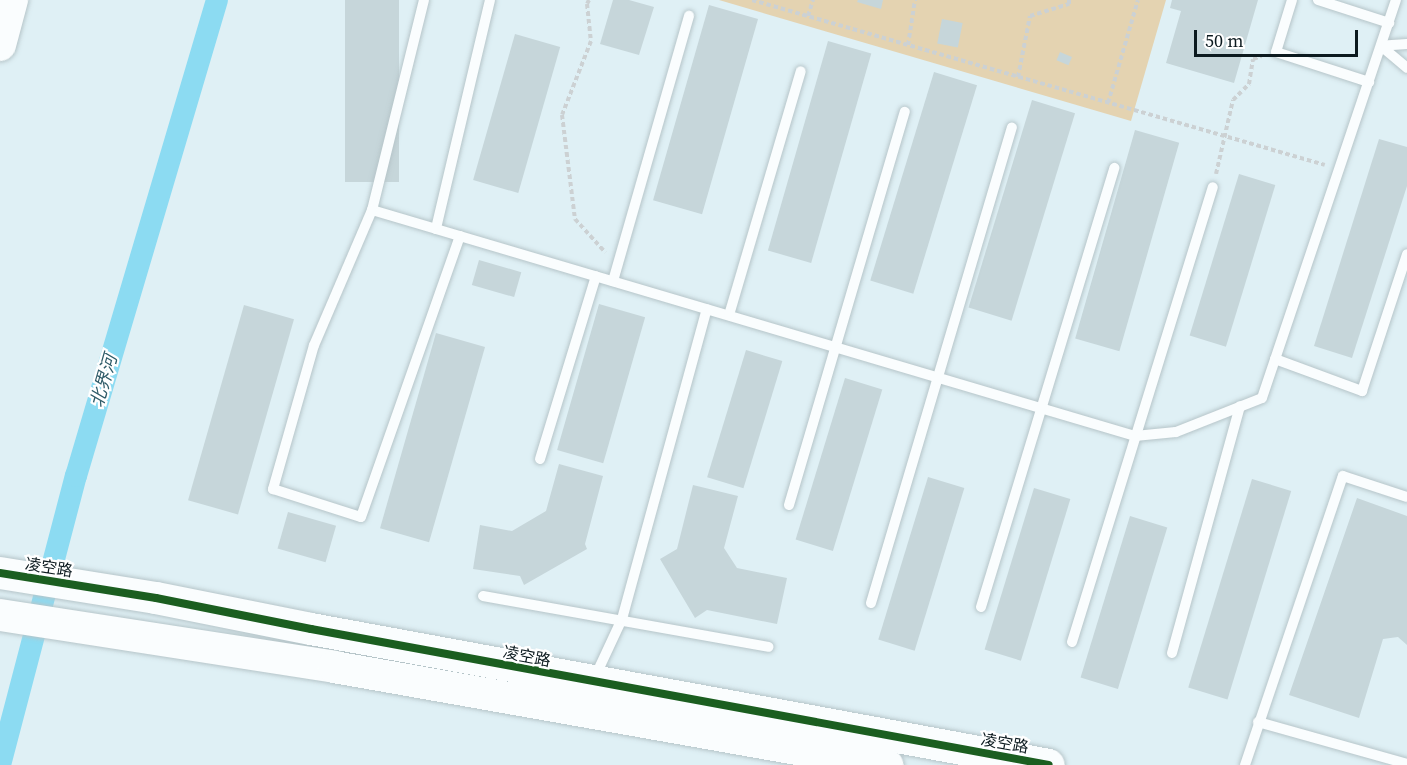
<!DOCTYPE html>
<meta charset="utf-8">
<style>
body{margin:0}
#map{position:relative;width:1407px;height:765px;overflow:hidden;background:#dff0f5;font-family:"Source Serif 4","Noto Sans SC",serif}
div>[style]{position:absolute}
.green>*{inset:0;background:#e4d3b1}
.canal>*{height:22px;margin:-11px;padding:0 11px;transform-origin:11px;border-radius:11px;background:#8cdbf2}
.building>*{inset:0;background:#c6d6da;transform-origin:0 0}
.path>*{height:4px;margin-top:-2px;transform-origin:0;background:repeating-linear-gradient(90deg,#ccd1d3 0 4.5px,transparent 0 7.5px)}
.roads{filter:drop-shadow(0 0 2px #b6c5c9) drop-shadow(0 0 2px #b6c5c9)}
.lane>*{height:10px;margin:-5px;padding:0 5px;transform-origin:5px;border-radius:5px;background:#fafdfe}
.secondary>*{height:32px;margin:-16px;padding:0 16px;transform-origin:16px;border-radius:16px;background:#fafdfe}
.cycleway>*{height:8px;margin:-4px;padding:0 4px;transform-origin:4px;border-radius:4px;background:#1b5e20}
span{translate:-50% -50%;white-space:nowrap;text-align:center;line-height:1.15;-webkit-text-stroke:4.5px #fff;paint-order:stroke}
.street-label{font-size:16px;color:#0c1a1f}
.water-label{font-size:18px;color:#2e5b68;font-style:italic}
.scale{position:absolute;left:1194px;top:30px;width:164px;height:27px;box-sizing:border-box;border:3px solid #0c1a1f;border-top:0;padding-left:8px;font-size:18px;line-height:21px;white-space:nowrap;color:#0c1a1f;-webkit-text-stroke:4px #fff;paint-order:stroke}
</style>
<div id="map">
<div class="green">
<i style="clip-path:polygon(719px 0,1166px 0,1131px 121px)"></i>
</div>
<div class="canal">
<i style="left:0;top:765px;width:299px;rotate:-75.3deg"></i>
<i style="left:76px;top:476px;width:496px;rotate:-73.5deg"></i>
</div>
<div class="building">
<i style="left:345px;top:0;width:54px;height:182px"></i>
<i style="clip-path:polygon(613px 0,629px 0,654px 7px,639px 55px,600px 44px)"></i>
<i style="clip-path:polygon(858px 0,883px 0,881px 9px,857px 2px)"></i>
<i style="clip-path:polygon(1172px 0,1258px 0,1234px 83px,1166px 63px,1181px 11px,1170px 8px)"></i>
<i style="left:709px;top:5px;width:51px;height:203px;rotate:16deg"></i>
<i style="left:942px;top:19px;width:21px;height:25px;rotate:11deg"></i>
<i style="left:515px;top:34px;width:47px;height:152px;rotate:16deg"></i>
<i style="left:828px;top:41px;width:45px;height:218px;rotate:16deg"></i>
<i style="left:1060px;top:52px;width:13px;height:9px;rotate:23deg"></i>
<i style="left:934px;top:72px;width:45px;height:218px;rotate:17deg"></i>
<i style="left:1032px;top:100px;width:45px;height:217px;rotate:17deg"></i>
<i style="left:1135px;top:130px;width:46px;height:217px;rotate:16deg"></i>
<i style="clip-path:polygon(1379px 139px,1407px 147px,1407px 186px,1352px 358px,1314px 346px)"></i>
<i style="left:1239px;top:174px;width:38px;height:169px;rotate:17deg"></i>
<i style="left:479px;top:260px;width:44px;height:26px;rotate:16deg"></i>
<i style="left:599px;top:304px;width:48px;height:152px;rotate:16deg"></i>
<i style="left:244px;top:305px;width:52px;height:203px;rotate:16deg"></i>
<i style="left:436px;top:333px;width:51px;height:203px;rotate:16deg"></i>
<i style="left:746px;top:350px;width:38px;height:133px;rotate:17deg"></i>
<i style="left:845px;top:378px;width:39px;height:169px;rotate:17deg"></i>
<i style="clip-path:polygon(559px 464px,603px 476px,585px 544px,587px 549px,524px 585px,520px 576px,473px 569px,480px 525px,512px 531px,546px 511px)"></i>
<i style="left:928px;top:477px;width:38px;height:170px;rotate:17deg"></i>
<i style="left:1252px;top:479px;width:41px;height:218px;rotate:17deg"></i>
<i style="clip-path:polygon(693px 485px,738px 496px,724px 548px,737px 568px,787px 578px,777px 624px,707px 610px,695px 618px,660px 559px,677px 549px)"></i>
<i style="left:1034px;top:488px;width:38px;height:169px;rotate:17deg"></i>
<i style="clip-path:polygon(1357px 498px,1407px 516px,1407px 645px,1398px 637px,1383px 639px,1359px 718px,1289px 695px)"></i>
<i style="left:288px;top:512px;width:50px;height:38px;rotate:16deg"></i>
<i style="left:1130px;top:516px;width:39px;height:169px;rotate:17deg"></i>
</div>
<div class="path">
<i style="left:589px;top:0;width:4px;rotate:117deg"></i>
<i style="left:587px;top:4px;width:37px;rotate:84deg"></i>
<i style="left:591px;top:41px;width:79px;rotate:111.4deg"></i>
<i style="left:562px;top:115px;width:105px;rotate:82.9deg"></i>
<i style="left:575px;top:219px;width:45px;rotate:47.7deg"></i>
<i style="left:752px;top:0;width:596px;rotate:16.06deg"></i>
<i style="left:808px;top:16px;width:17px;rotate:-73deg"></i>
<i style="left:908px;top:45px;width:46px;rotate:-81.2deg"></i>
<i style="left:1018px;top:77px;width:62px;rotate:-78.9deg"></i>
<i style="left:1030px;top:16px;width:41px;rotate:-17.1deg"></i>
<i style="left:1069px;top:4px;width:4px;rotate:-90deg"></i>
<i style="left:1108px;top:103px;width:107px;rotate:-73.8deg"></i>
<i style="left:1216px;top:174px;width:76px;rotate:-77.1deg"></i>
<i style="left:1233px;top:100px;width:23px;rotate:-45deg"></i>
<i style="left:1249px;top:84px;width:25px;rotate:-81deg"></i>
<i style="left:1253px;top:59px;width:9px;rotate:-18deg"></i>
</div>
<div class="roads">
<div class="lane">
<i style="left:424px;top:0;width:216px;rotate:103.9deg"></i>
<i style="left:372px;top:210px;width:67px;rotate:16.5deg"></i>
<i style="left:490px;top:0;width:235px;rotate:103.3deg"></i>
<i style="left:436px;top:229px;width:729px;rotate:16.5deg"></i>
<i style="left:1135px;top:436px;width:41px;rotate:-5.6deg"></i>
<i style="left:1176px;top:432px;width:92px;rotate:-21.6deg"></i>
<i style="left:1262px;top:398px;width:420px;rotate:-71.4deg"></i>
<i style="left:1292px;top:0;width:54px;rotate:107.1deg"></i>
<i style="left:1276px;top:52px;width:98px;rotate:17.9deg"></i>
<i style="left:1318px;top:0;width:75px;rotate:17.9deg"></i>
<i style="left:1407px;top:44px;width:26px;rotate:176deg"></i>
<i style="left:1381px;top:46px;width:34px;rotate:40deg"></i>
<i style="left:372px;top:210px;width:147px;rotate:113.2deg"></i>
<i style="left:314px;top:345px;width:150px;rotate:105.9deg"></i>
<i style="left:273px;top:489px;width:92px;rotate:17.7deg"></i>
<i style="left:361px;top:517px;width:298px;rotate:-70.6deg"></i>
<i style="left:613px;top:281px;width:276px;rotate:-74deg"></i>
<i style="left:729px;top:315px;width:254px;rotate:-73.6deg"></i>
<i style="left:1275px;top:359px;width:93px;rotate:20.2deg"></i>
<i style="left:1362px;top:391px;width:144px;rotate:-71.8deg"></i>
<i style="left:540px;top:459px;width:191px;rotate:-73deg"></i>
<i style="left:789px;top:505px;width:410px;rotate:-73.6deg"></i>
<i style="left:483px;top:596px;width:290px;rotate:10.1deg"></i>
<i style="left:871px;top:603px;width:496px;rotate:-73.5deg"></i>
<i style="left:981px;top:607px;width:459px;rotate:-73.1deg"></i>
<i style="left:1072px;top:642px;width:476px;rotate:-72.8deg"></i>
<i style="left:1172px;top:653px;width:256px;rotate:-74.6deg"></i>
<i style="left:594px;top:679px;width:66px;rotate:-65deg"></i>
<i style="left:622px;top:619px;width:321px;rotate:-74.7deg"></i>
<i style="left:1258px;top:722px;width:155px;rotate:15.7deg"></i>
<i style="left:1245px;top:765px;width:305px;rotate:-71.3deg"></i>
<i style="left:1343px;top:476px;width:67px;rotate:18.2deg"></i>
</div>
<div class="secondary">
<i style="left:0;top:45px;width:47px;rotate:-75.1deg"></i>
<i style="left:0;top:573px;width:158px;rotate:9.1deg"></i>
<i style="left:156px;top:598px;width:158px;rotate:11.3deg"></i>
<i style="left:311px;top:629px;width:750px;rotate:10.44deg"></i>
<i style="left:0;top:615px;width:338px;rotate:8.8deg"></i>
<i style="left:334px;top:667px;width:562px;rotate:10.05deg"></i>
</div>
</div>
<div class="cycleway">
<i style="left:0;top:573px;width:158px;rotate:9.1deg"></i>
<i style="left:156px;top:598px;width:158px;rotate:11.3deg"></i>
<i style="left:311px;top:629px;width:750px;rotate:10.44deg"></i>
</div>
<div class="street-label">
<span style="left:49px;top:567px;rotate:9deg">凌空路</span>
<span style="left:527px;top:656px;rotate:11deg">凌空路</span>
<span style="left:1005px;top:743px;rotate:10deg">凌空路</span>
</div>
<div class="water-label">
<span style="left:104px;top:381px;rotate:-74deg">北界河</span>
</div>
<div class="scale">50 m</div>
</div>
